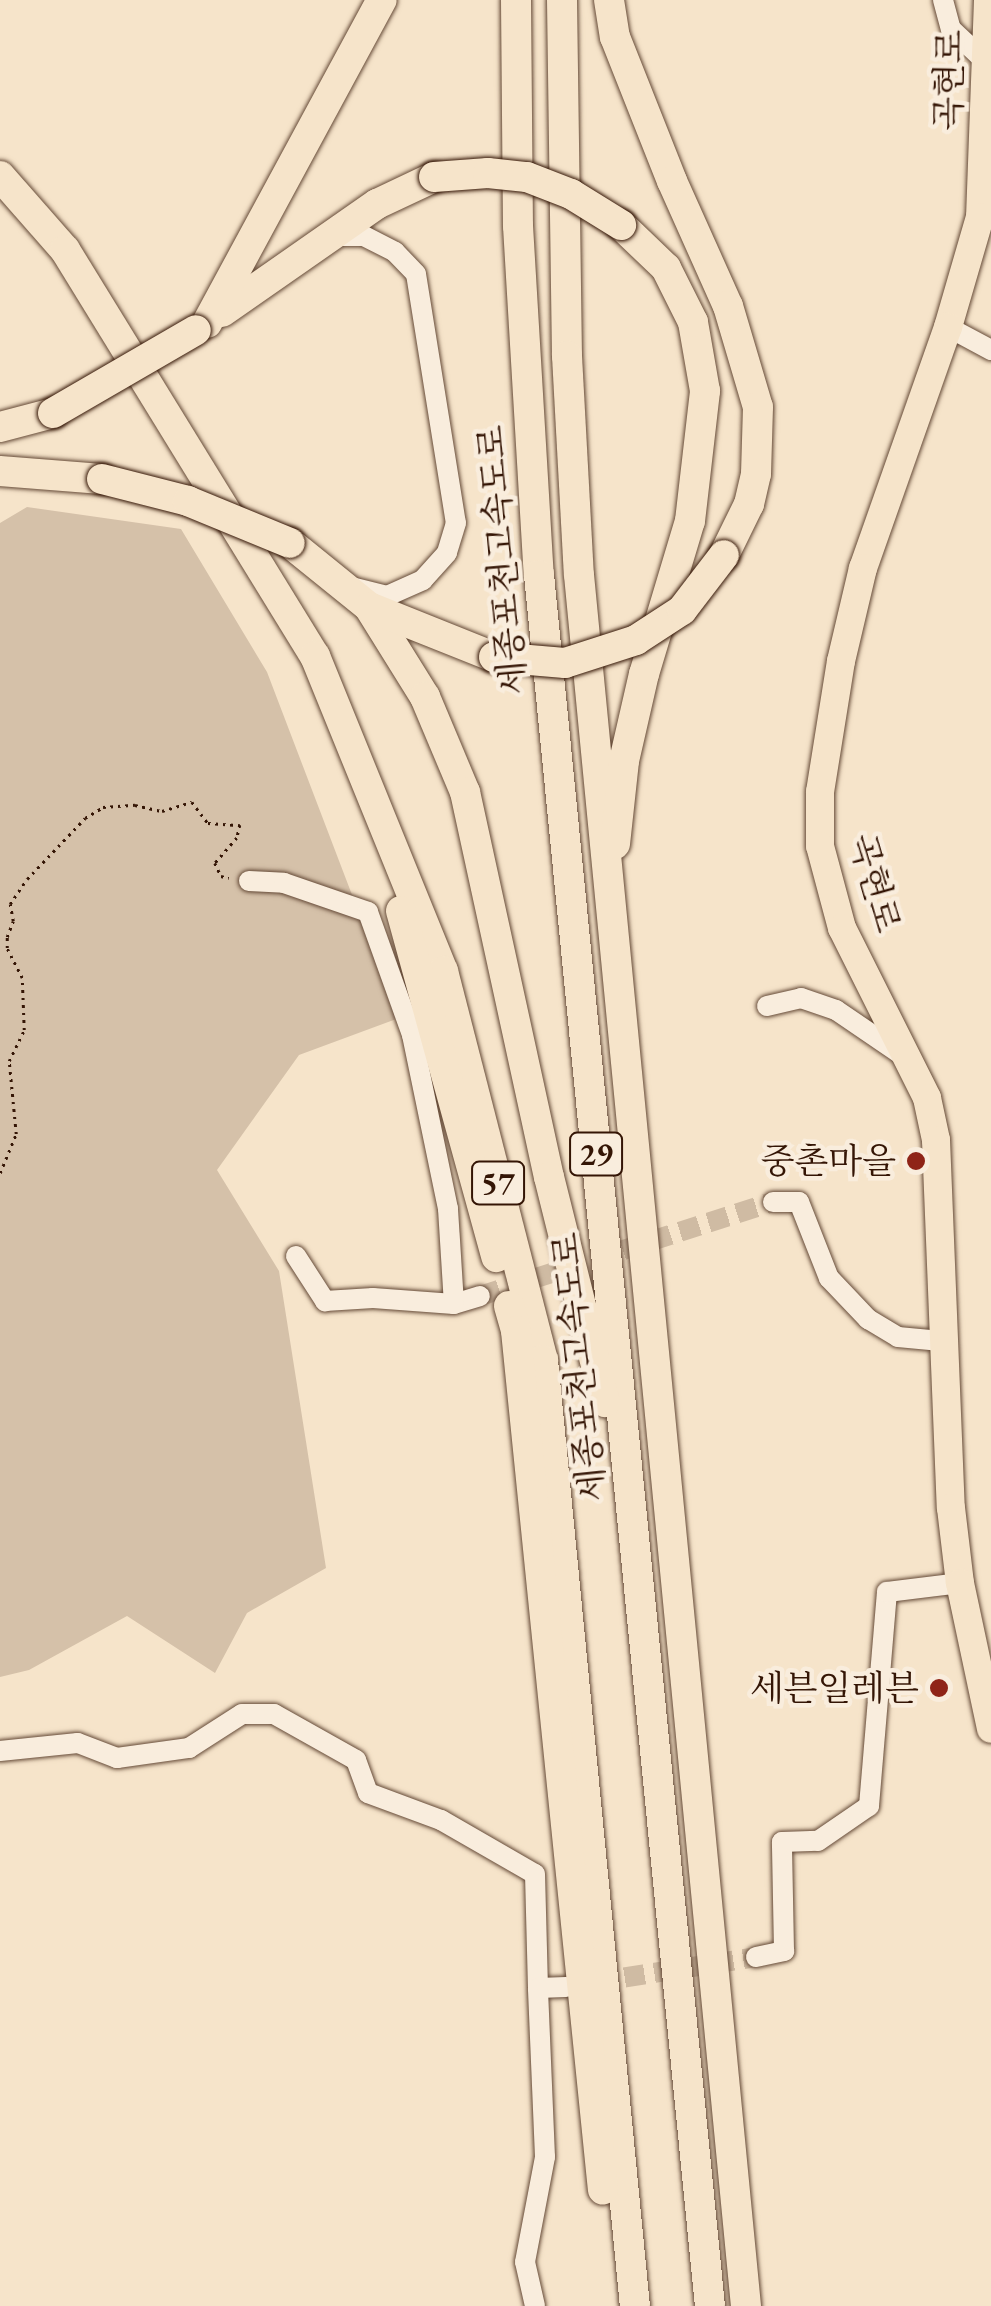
<!DOCTYPE html>
<meta charset="utf-8">
<style>
body{margin:0}
#map{position:relative;width:991px;height:2306px;overflow:hidden;background:#f6e4ca;font-family:"EB Garamond","Noto Serif KR",serif}
div>[style]{position:absolute}
.green>*{inset:0;background:#d5c1a9}
.minor-tunnel>*{height:20px;margin-top:-10px;transform-origin:0;background:repeating-linear-gradient(90deg,#cfbba3 0 20px,transparent 0 30px)}
.path>*{height:2.5px;margin-top:-1.25px;transform-origin:0;background:repeating-linear-gradient(90deg,#341505 0 2.5px,transparent 0 7.5px)}
.roads{filter:drop-shadow(0 0 2px #644936) drop-shadow(0 0 2px #644936)}
.minor>*{height:20px;margin:-10px;padding:0 10px;transform-origin:10px;border-radius:10px;background:#f9eddd}
.major>*{height:28px;margin:-14px;padding:0 14px;transform-origin:14px;border-radius:14px;background:#f6e4ca}
.highway>*{height:30px;margin:-15px;padding:0 15px;transform-origin:15px;border-radius:15px;background:#f6e4ca}
.bridges{filter:drop-shadow(0 0 2px #341505) drop-shadow(0 0 2px #341505)}
.highway-bridge>*{height:30px;margin:-15px;padding:0 15px;transform-origin:15px;border-radius:15px;background:#f6e4ca}
.dots>*{width:28px;height:28px;translate:-50% -50%;box-sizing:border-box;border:5px solid #f9eddd;border-radius:50%}
span{translate:-50% -50%;white-space:nowrap;text-align:center;line-height:1.15;-webkit-text-stroke:9px #f9eddd;paint-order:stroke}
.shield-label span{padding:2px 8px;background:#f9eddd;border:2px solid;border-radius:8px;-webkit-text-stroke-width:0}
.shield-label{font-size:32px;color:#341505;font-weight:700}
.street-label{font-size:35px;color:#341505}
.poi-label{font-size:35px;color:#341505}
.right{translate:-100% -50%;text-align:right}
</style>
<div id="map">
<div class="green">
<i style="clip-path:polygon(27px 507px,181px 529px,267px 672px,399px 1018px,299px 1055px,217px 1170px,279px 1271px,326px 1568px,247px 1613px,215px 1673px,127px 1616px,29px 1670px,0 1677px,0 523px)"></i>
</div>
<div class="minor-tunnel">
<i style="left:480px;top:1296px;width:308px;rotate:-17.8deg"></i>
<i style="left:595px;top:1982px;width:163px;rotate:-8.8deg"></i>
</div>
<div class="path">
<i style="left:0;top:1173px;width:42px;rotate:-67.7deg"></i>
<i style="left:16px;top:1134px;width:73px;rotate:-95.5deg"></i>
<i style="left:9px;top:1061px;width:34px;rotate:-64deg"></i>
<i style="left:24px;top:1030px;width:52px;rotate:-92.2deg"></i>
<i style="left:22px;top:978px;width:34px;rotate:-117deg"></i>
<i style="left:7px;top:948px;width:11px;rotate:-90deg"></i>
<i style="left:7px;top:937px;width:17px;rotate:-69deg"></i>
<i style="left:13px;top:921px;width:17px;rotate:-100deg"></i>
<i style="left:10px;top:904px;width:30px;rotate:-56deg"></i>
<i style="left:27px;top:879px;width:84px;rotate:-46.4deg"></i>
<i style="left:85px;top:818px;width:21px;rotate:-31deg"></i>
<i style="left:103px;top:807px;width:32px;rotate:-4deg"></i>
<i style="left:135px;top:805px;width:28px;rotate:13deg"></i>
<i style="left:162px;top:811px;width:31px;rotate:-17deg"></i>
<i style="left:192px;top:802px;width:26px;rotate:53deg"></i>
<i style="left:208px;top:823px;width:32px;rotate:4deg"></i>
<i style="left:240px;top:825px;width:13px;rotate:103deg"></i>
<i style="left:237px;top:838px;width:33px;rotate:131deg"></i>
<i style="left:215px;top:863px;width:14px;rotate:65deg"></i>
<i style="left:221px;top:876px;width:8px;rotate:14deg"></i>
</div>
<div class="roads">
<div class="minor">
<i style="left:943px;top:0;width:30px;rotate:75deg"></i>
<i style="left:951px;top:29px;width:50px;rotate:43.4deg"></i>
<i style="left:334px;top:236px;width:30px"></i>
<i style="left:364px;top:236px;width:35px;rotate:27deg"></i>
<i style="left:395px;top:252px;width:30px;rotate:46deg"></i>
<i style="left:416px;top:274px;width:252px;rotate:80.9deg"></i>
<i style="left:456px;top:523px;width:31px;rotate:107deg"></i>
<i style="left:447px;top:553px;width:36px;rotate:132deg"></i>
<i style="left:423px;top:580px;width:39px;rotate:156deg"></i>
<i style="left:387px;top:596px;width:36px;rotate:-166deg"></i>
<i style="left:948px;top:327px;width:49px;rotate:28.1deg"></i>
<i style="left:249px;top:881px;width:35px;rotate:3deg"></i>
<i style="left:284px;top:883px;width:89px;rotate:19deg"></i>
<i style="left:368px;top:912px;width:131px;rotate:70.3deg"></i>
<i style="left:412px;top:1035px;width:178px;rotate:78.3deg"></i>
<i style="left:448px;top:1209px;width:95px;rotate:86.4deg"></i>
<i style="left:454px;top:1304px;width:27px;rotate:-17deg"></i>
<i style="left:767px;top:1006px;width:35px;rotate:-13deg"></i>
<i style="left:801px;top:998px;width:37px;rotate:19deg"></i>
<i style="left:836px;top:1010px;width:83px;rotate:34.3deg"></i>
<i style="left:773px;top:1202px;width:26px"></i>
<i style="left:799px;top:1202px;width:82px;rotate:68.5deg"></i>
<i style="left:829px;top:1278px;width:57px;rotate:46.4deg"></i>
<i style="left:868px;top:1319px;width:35px;rotate:31deg"></i>
<i style="left:898px;top:1337px;width:43px;rotate:5.3deg"></i>
<i style="left:296px;top:1256px;width:54px;rotate:57.2deg"></i>
<i style="left:325px;top:1301px;width:48px;rotate:-3.6deg"></i>
<i style="left:373px;top:1298px;width:81px;rotate:4.2deg"></i>
<i style="left:0;top:1751px;width:78px;rotate:-5.9deg"></i>
<i style="left:78px;top:1743px;width:42px;rotate:21deg"></i>
<i style="left:117px;top:1758px;width:73px;rotate:-7.9deg"></i>
<i style="left:189px;top:1748px;width:63px;rotate:-32.7deg"></i>
<i style="left:242px;top:1714px;width:32px"></i>
<i style="left:274px;top:1714px;width:94px;rotate:29.3deg"></i>
<i style="left:356px;top:1760px;width:35px;rotate:70deg"></i>
<i style="left:368px;top:1793px;width:78px;rotate:20.3deg"></i>
<i style="left:441px;top:1820px;width:108px;rotate:29.9deg"></i>
<i style="left:535px;top:1874px;width:114px;rotate:88.5deg"></i>
<i style="left:538px;top:1988px;width:28px;rotate:-2deg"></i>
<i style="left:756px;top:1957px;width:29px;rotate:-12deg"></i>
<i style="left:784px;top:1951px;width:109px;rotate:-91.1deg"></i>
<i style="left:782px;top:1842px;width:36px;rotate:-2deg"></i>
<i style="left:818px;top:1841px;width:62px;rotate:-34.5deg"></i>
<i style="left:869px;top:1806px;width:215px;rotate:-85.2deg"></i>
<i style="left:887px;top:1592px;width:74px;rotate:-7deg"></i>
<i style="left:535px;top:2306px;width:45px;rotate:-102.8deg"></i>
<i style="left:525px;top:2262px;width:107px;rotate:-79.2deg"></i>
<i style="left:545px;top:2157px;width:169px;rotate:-92.4deg"></i>
</div>
<div class="major">
<i style="left:988px;top:0;width:217px;rotate:92.1deg"></i>
<i style="left:980px;top:217px;width:115px;rotate:106.2deg"></i>
<i style="left:948px;top:327px;width:256px;rotate:109.4deg"></i>
<i style="left:863px;top:568px;width:96px;rotate:103.3deg"></i>
<i style="left:841px;top:661px;width:133px;rotate:99.1deg"></i>
<i style="left:820px;top:792px;width:54px;rotate:90deg"></i>
<i style="left:820px;top:846px;width:85px;rotate:75deg"></i>
<i style="left:842px;top:928px;width:190px;rotate:63.4deg"></i>
<i style="left:927px;top:1098px;width:43px;rotate:77.9deg"></i>
<i style="left:936px;top:1140px;width:368px;rotate:87.7deg"></i>
<i style="left:951px;top:1508px;width:76px;rotate:83.2deg"></i>
<i style="left:960px;top:1583px;width:149px;rotate:78deg"></i>
</div>
<div class="highway">
<i style="left:516px;top:0;width:226px;rotate:89.5deg"></i>
<i style="left:518px;top:226px;width:350px;rotate:86.6deg"></i>
<i style="left:539px;top:575px;width:1739px;rotate:84.36deg"></i>
<i style="left:562px;top:0;width:356px;rotate:89.2deg"></i>
<i style="left:567px;top:356px;width:219px;rotate:86.9deg"></i>
<i style="left:579px;top:575px;width:1739px;rotate:84.49deg"></i>
<i style="left:609px;top:0;width:37px;rotate:81deg"></i>
<i style="left:615px;top:37px;width:155px;rotate:68.4deg"></i>
<i style="left:672px;top:181px;width:137px;rotate:65.9deg"></i>
<i style="left:728px;top:306px;width:105px;rotate:73.5deg"></i>
<i style="left:758px;top:407px;width:67px;rotate:91.7deg"></i>
<i style="left:756px;top:474px;width:31px;rotate:103deg"></i>
<i style="left:749px;top:504px;width:57px;rotate:116.1deg"></i>
<i style="left:0;top:176px;width:98px;rotate:48.7deg"></i>
<i style="left:65px;top:250px;width:477px;rotate:58.4deg"></i>
<i style="left:315px;top:656px;width:340px;rotate:67.9deg"></i>
<i style="left:443px;top:971px;width:402px;rotate:75.6deg"></i>
<i style="left:543px;top:1360px;width:950px;rotate:84.45deg"></i>
<i style="left:222px;top:312px;width:189px;rotate:-34.9deg"></i>
<i style="left:377px;top:204px;width:63px;rotate:-25.3deg"></i>
<i style="left:207px;top:323px;width:367px;rotate:-61.6deg"></i>
<i style="left:0;top:427px;width:55px;rotate:-14.8deg"></i>
<i style="left:0;top:471px;width:102px;rotate:4.5deg"></i>
<i style="left:290px;top:543px;width:102px;rotate:39deg"></i>
<i style="left:369px;top:607px;width:106px;rotate:58.1deg"></i>
<i style="left:425px;top:697px;width:103px;rotate:67.2deg"></i>
<i style="left:465px;top:792px;width:394px;rotate:77.7deg"></i>
<i style="left:549px;top:1177px;width:232px;rotate:76deg"></i>
<i style="left:369px;top:607px;width:135px;rotate:21.8deg"></i>
<i style="left:615px;top:844px;width:83px;rotate:-83.8deg"></i>
<i style="left:624px;top:761px;width:89px;rotate:-77.1deg"></i>
<i style="left:644px;top:674px;width:160px;rotate:-73.3deg"></i>
<i style="left:690px;top:521px;width:131px;rotate:-83.4deg"></i>
<i style="left:705px;top:391px;width:70px;rotate:-99.9deg"></i>
<i style="left:693px;top:322px;width:60px;rotate:-116.6deg"></i>
<i style="left:666px;top:268px;width:62px;rotate:-136.3deg"></i>
<i style="left:401px;top:911px;width:359px;rotate:74.6deg"></i>
<i style="left:509px;top:1306px;width:26px;rotate:74deg"></i>
<i style="left:516px;top:1331px;width:863px;rotate:84.22deg"></i>
</div>
</div>
<div class="bridges">
<div class="highway-bridge">
<i style="left:434px;top:177px;width:54px;rotate:-4.2deg"></i>
<i style="left:488px;top:173px;width:39px;rotate:6deg"></i>
<i style="left:527px;top:177px;width:47px;rotate:21.1deg"></i>
<i style="left:571px;top:194px;width:59px;rotate:31.8deg"></i>
<i style="left:53px;top:413px;width:165px;rotate:-30.1deg"></i>
<i style="left:102px;top:479px;width:89px;rotate:14.3deg"></i>
<i style="left:188px;top:501px;width:110px;rotate:22.4deg"></i>
<i style="left:494px;top:657px;width:71px;rotate:4.8deg"></i>
<i style="left:565px;top:663px;width:75px;rotate:-17.9deg"></i>
<i style="left:636px;top:640px;width:55px;rotate:-33.1deg"></i>
<i style="left:682px;top:610px;width:69px;rotate:-52.6deg"></i>
</div>
</div>
<div class="dots">
<i style="left:916px;top:1161px;background:#8f2418"></i>
<i style="left:939px;top:1688px;background:#8f2418"></i>
</div>
<div class="shield-label">
<span style="left:596px;top:1154px">29</span>
<span style="left:498px;top:1183px">57</span>
</div>
<div class="street-label">
<span style="left:949px;top:80px;rotate:-89deg">곡현로</span>
<span style="left:502px;top:560px;rotate:-95deg">세종포천고속도로</span>
<span style="left:875px;top:883px;rotate:74deg">곡현로</span>
<span style="left:579px;top:1367px;rotate:-96deg">세종포천고속도로</span>
</div>
<div class="poi-label">
<span class="right" style="left:896px;top:1161px">중촌마을</span>
<span class="right" style="left:919px;top:1688px">세븐일레븐</span>
</div>
</div>
